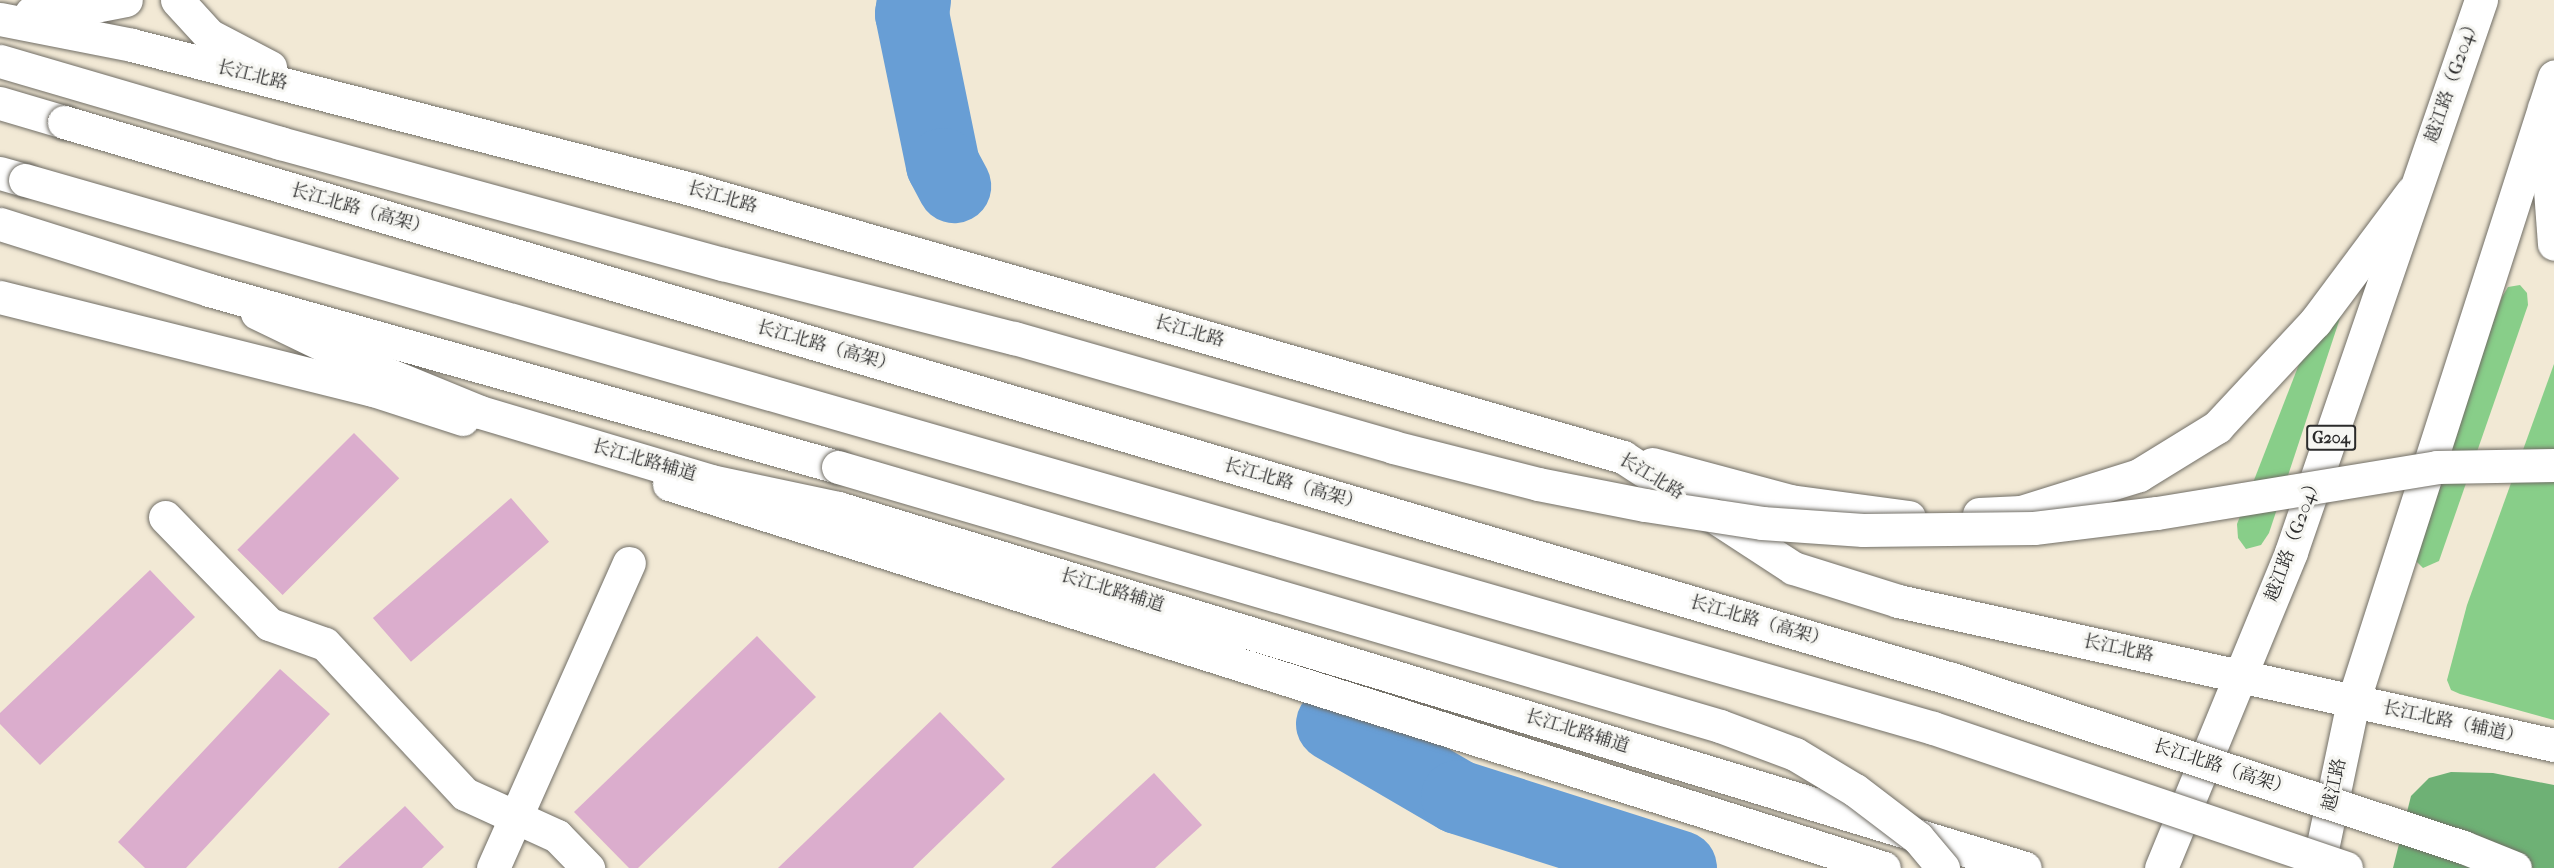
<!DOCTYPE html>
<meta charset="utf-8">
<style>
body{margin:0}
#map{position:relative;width:2554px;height:868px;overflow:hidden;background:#f2e9d5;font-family:"IM FELL French Canon","Noto Serif SC",serif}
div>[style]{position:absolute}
.green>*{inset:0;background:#88ce89}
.forest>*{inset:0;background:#6eb175}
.river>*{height:74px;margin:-37px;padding:0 37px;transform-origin:37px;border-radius:37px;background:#689ed5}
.building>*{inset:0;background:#dbadcd;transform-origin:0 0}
.roads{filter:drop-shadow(0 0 2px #716e66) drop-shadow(0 0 2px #716e66)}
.minor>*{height:33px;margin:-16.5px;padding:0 16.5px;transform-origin:16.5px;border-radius:16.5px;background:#fff}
.secondary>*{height:33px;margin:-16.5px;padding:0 16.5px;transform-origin:16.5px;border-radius:16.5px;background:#fff}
.trunk>*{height:33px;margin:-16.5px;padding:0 16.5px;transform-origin:16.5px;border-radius:16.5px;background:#fff}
.bridges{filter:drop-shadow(0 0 2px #716e66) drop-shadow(0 0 2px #716e66)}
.trunk-bridge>*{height:33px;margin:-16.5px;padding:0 16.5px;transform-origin:16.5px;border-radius:16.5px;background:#fff}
span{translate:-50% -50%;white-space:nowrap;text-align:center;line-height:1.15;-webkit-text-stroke:6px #f6f6f2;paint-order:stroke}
.shield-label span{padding:2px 4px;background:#f6f6f2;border:2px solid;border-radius:4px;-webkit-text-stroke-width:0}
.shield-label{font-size:16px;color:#2b2b2b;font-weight:700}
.street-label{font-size:18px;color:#2b2b2b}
</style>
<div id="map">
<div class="green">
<i style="clip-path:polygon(2520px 285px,2527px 293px,2528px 305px,2439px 561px,2423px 568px,2415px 560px,2413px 549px,2502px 297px,2508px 287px)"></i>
<i style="clip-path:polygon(2343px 309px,2269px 533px,2261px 545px,2246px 549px,2238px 538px,2237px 524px,2301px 359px)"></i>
<i style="clip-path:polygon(2554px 364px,2554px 720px,2460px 694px,2451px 690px,2447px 680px,2467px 605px)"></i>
</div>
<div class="forest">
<i style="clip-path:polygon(2451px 772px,2493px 773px,2554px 785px,2554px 868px,2393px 868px,2411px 796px,2429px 778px)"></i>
</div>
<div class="river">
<i style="left:914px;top:0;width:14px;rotate:98deg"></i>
<i style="left:912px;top:14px;width:154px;rotate:78.4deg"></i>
<i style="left:943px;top:165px;width:24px;rotate:62deg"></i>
<i style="left:1333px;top:724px;width:145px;rotate:30.3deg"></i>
<i style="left:1458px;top:797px;width:233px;rotate:17.7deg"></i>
</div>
<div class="building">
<i style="left:354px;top:433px;width:64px;height:165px;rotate:45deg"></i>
<i style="left:511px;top:498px;width:58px;height:183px;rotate:49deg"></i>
<i style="clip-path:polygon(150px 570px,195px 617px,40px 765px,0 724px,0 713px)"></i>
<i style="clip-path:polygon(757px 636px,816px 697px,638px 868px,629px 868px,574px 812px)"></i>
<i style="clip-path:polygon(280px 669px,330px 714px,186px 868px,145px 868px,118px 842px)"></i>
<i style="clip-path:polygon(940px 712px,1005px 779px,913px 868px,778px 868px)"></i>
<i style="clip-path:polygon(1154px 773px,1202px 825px,1155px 868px,1051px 868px)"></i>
<i style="clip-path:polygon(405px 806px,444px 847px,422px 868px,338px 868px)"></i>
</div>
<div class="roads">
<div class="minor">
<i style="left:0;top:297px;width:384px;rotate:14deg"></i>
<i style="left:373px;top:390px;width:94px;rotate:18deg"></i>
<i style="left:669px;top:484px;width:1274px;rotate:17.54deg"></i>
<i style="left:165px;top:517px;width:149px;rotate:45.8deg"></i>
<i style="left:269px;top:624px;width:59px;rotate:19.7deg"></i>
<i style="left:325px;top:644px;width:205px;rotate:47deg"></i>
<i style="left:465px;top:794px;width:101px;rotate:24.5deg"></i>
<i style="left:557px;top:836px;width:45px;rotate:45.9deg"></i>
<i style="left:493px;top:868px;width:334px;rotate:-66deg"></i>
</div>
<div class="secondary">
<i style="left:177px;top:0;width:47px;rotate:47.6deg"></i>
<i style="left:209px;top:35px;width:69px;rotate:27.7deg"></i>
<i style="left:31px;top:13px;width:33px;rotate:-2deg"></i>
<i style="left:64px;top:12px;width:63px;rotate:-11deg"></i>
<i style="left:0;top:19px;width:135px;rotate:11.1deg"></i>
<i style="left:132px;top:45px;width:577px;rotate:14.45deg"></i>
<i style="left:691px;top:189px;width:970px;rotate:16.04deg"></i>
<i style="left:1623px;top:457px;width:203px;rotate:33.1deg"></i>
<i style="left:1793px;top:568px;width:110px;rotate:17.4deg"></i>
<i style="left:1898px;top:601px;width:672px;rotate:12.38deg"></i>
<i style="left:2544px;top:108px;width:136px;rotate:85.8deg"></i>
<i style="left:257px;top:313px;width:118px;rotate:25.7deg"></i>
<i style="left:363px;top:364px;width:126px;rotate:22.3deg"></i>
<i style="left:480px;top:412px;width:241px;rotate:16.6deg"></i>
<i style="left:711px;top:481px;width:130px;rotate:12deg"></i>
<i style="left:838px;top:508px;width:1240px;rotate:16.87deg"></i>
<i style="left:1652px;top:464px;width:143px;rotate:15deg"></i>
<i style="left:1790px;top:501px;width:120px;rotate:7.7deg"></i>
<i style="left:1979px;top:514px;width:42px;rotate:-2.7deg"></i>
<i style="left:2021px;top:512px;width:124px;rotate:-17.4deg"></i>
<i style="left:2139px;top:475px;width:92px;rotate:-31.6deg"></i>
<i style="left:2217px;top:427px;width:144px;rotate:-47deg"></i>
<i style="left:2315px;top:322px;width:162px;rotate:-53.3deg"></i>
<i style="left:2318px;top:868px;width:170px;rotate:-78.1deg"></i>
</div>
<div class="trunk">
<i style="left:0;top:103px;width:67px;rotate:16.5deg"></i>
<i style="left:0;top:173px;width:26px;rotate:16deg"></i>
<i style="left:0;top:224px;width:219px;rotate:17.5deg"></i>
<i style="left:209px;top:290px;width:653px;rotate:15.72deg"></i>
<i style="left:2353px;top:702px;width:657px;rotate:-72.17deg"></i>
<i style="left:2161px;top:868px;width:342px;rotate:-67.6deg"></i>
<i style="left:2291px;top:552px;width:584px;rotate:-71.01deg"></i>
</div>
</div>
<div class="bridges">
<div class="trunk-bridge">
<i style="left:0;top:61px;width:292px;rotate:16.3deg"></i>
<i style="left:280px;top:143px;width:459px;rotate:15.3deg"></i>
<i style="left:723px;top:264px;width:300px;rotate:14.3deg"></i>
<i style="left:1014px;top:338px;width:394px;rotate:16deg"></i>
<i style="left:1393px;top:447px;width:150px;rotate:14.3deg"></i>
<i style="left:1538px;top:484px;width:109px;rotate:11.1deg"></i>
<i style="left:1645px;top:505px;width:118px;rotate:8.7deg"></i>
<i style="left:1762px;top:523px;width:101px;rotate:4deg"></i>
<i style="left:1863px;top:530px;width:171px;rotate:-0.7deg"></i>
<i style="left:2034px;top:528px;width:124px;rotate:-7deg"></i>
<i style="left:2157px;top:513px;width:284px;rotate:-9.3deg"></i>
<i style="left:2437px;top:467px;width:117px;rotate:-1deg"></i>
<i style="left:64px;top:122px;width:1968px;rotate:16.44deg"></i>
<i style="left:1952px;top:679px;width:538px;rotate:18.2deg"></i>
<i style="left:2463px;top:847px;width:56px;rotate:22deg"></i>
<i style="left:25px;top:180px;width:1985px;rotate:16.02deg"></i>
<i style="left:1933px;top:728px;width:436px;rotate:18.7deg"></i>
<i style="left:838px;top:467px;width:919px;rotate:16.36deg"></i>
<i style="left:1720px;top:726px;width:80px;rotate:20.5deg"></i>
<i style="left:1795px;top:754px;width:70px;rotate:31deg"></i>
<i style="left:1855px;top:790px;width:79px;rotate:37.3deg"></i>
<i style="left:1918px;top:838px;width:39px;rotate:50deg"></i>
</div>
</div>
<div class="shield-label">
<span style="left:2331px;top:438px">G204</span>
</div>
<div class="street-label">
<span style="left:252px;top:76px;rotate:14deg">长江北路</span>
<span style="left:2453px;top:80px;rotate:-71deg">越江路（G204）</span>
<span style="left:722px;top:198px;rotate:16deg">长江北路</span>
<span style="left:360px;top:210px;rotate:16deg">长江北路（高架）</span>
<span style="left:1189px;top:332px;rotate:16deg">长江北路</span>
<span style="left:826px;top:347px;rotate:16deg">长江北路（高架）</span>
<span style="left:644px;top:461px;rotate:16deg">长江北路辅道</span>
<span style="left:1651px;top:477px;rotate:31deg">长江北路</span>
<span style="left:1293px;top:485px;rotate:16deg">长江北路（高架）</span>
<span style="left:2294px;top:539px;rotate:-70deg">越江路（G204）</span>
<span style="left:1112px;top:591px;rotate:17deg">长江北路辅道</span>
<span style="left:1759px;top:622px;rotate:16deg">长江北路（高架）</span>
<span style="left:2118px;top:649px;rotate:12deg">长江北路</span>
<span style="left:2453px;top:723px;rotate:12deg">长江北路（辅道）</span>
<span style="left:1577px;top:732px;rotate:17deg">长江北路辅道</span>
<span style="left:2222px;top:768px;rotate:18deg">长江北路（高架）</span>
<span style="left:2335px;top:785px;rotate:-78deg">越江路</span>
</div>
</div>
